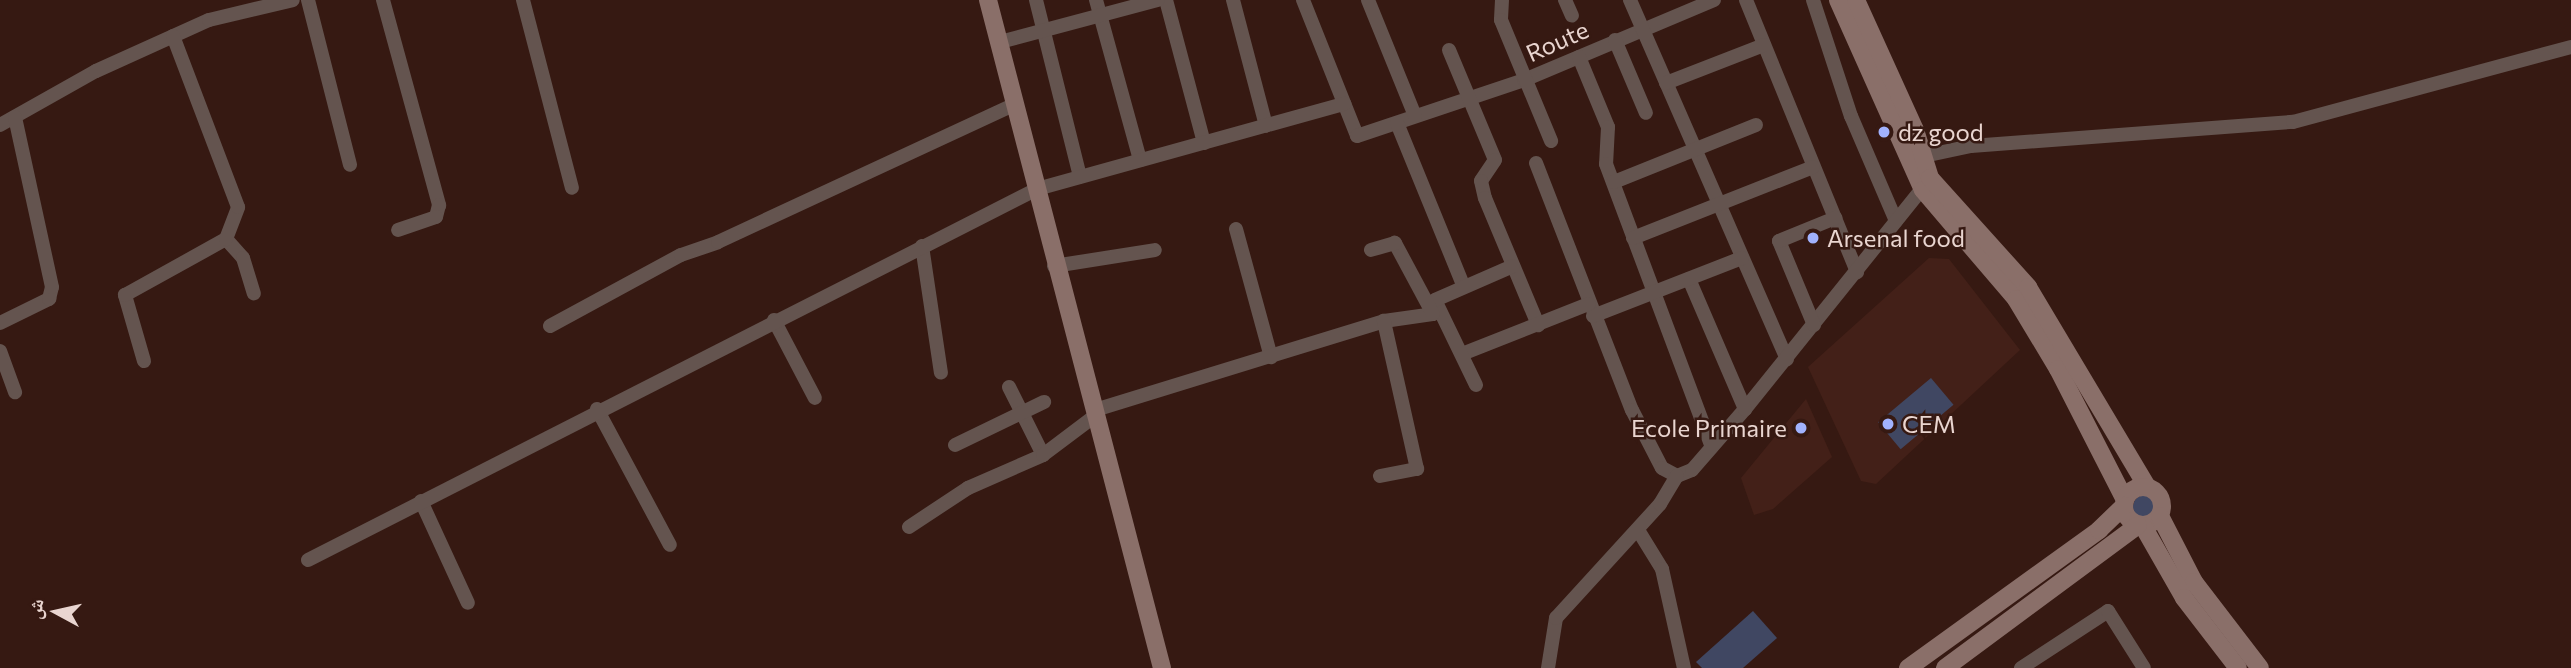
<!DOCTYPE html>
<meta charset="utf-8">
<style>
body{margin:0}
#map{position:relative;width:2571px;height:668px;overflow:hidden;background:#361912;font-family:Commissioner,"Noto Naskh Arabic",sans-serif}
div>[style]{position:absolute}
.built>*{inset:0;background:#432018}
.green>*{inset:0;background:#404762;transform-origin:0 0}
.round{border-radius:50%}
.street>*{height:14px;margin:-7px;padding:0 7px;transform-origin:7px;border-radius:7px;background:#64544f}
.secondary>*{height:18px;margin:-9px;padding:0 9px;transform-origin:9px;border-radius:9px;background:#8a6f69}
.secondary>.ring{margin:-9px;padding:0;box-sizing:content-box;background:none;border:18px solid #8a6f69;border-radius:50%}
.dots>*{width:19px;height:19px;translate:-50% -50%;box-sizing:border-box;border:4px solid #361912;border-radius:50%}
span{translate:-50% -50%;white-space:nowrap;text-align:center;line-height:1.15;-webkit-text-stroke:5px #361912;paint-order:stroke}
.street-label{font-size:24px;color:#e9d5d0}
.poi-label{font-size:24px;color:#e9d5d0}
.left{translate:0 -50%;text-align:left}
.right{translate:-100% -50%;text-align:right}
.north{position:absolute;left:21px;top:577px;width:70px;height:70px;-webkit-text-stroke:5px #361912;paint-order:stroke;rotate:278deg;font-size:19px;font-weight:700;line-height:28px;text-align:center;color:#e9d5d0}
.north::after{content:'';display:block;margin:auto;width:24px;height:32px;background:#e9d5d0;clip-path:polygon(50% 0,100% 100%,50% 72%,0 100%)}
</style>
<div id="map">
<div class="built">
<i style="clip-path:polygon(1929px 258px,1949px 259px,2020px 350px,1876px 484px,1861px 481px,1808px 367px)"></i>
<i style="clip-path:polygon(1806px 399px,1832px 457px,1773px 509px,1754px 515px,1741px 478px)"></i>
</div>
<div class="green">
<i style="left:1931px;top:378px;width:35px;height:69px;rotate:50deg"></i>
<i class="round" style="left:2133px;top:495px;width:24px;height:24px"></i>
<i style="clip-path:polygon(1753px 611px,1777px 638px,1743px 668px,1702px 668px,1696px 662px)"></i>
</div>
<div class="street">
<i style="left:308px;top:0;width:170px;rotate:75.7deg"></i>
<i style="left:383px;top:0;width:213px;rotate:74.7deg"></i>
<i style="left:439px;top:205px;width:12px;rotate:104deg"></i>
<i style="left:436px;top:217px;width:40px;rotate:161.1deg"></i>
<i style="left:523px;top:0;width:194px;rotate:75.4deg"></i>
<i style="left:1036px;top:0;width:182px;rotate:76deg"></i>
<i style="left:1096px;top:0;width:166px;rotate:74.6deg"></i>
<i style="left:1166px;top:0;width:148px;rotate:75.1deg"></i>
<i style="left:1233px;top:0;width:130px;rotate:75.3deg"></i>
<i style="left:1303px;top:0;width:146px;rotate:68.3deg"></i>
<i style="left:1357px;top:136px;width:176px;rotate:-18.5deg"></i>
<i style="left:1524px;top:80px;width:206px;rotate:-22.8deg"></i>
<i style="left:1368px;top:0;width:125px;rotate:67.9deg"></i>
<i style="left:1502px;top:0;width:20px;rotate:93deg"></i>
<i style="left:1501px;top:20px;width:131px;rotate:67.5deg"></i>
<i style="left:1565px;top:0;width:17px;rotate:66deg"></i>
<i style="left:1630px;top:0;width:392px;rotate:66.4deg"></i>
<i style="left:1746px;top:0;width:294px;rotate:67.8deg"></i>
<i style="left:1813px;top:0;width:122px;rotate:71.9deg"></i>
<i style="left:1851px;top:116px;width:114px;rotate:66.8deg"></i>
<i style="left:1615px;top:40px;width:79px;rotate:67deg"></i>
<i style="left:1000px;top:42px;width:163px;rotate:-14.9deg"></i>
<i style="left:1449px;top:50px;width:119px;rotate:67.3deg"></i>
<i style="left:1495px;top:160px;width:25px;rotate:124deg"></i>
<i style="left:1481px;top:181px;width:17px;rotate:77deg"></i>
<i style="left:1485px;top:198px;width:138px;rotate:67.3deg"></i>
<i style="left:1579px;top:57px;width:76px;rotate:67.5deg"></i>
<i style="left:1608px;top:127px;width:37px;rotate:93deg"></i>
<i style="left:1606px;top:164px;width:302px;rotate:69.5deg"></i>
<i style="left:1666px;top:83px;width:105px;rotate:-21.2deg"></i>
<i style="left:1397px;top:123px;width:175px;rotate:67.8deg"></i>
<i style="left:0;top:125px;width:110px;rotate:-29.4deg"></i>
<i style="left:96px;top:71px;width:124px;rotate:-24.3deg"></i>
<i style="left:209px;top:20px;width:86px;rotate:-13.4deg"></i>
<i style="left:1924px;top:156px;width:48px;rotate:-12deg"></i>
<i style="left:1971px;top:146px;width:323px;rotate:-4.3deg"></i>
<i style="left:2293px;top:122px;width:288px;rotate:-15.1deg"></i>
<i style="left:1536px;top:163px;width:265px;rotate:68.8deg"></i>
<i style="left:1632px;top:410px;width:65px;rotate:62.7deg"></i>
<i style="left:1662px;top:468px;width:17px;rotate:28deg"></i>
<i style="left:1677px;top:476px;width:16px;rotate:-22deg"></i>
<i style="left:1692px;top:470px;width:81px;rotate:-49deg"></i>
<i style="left:1745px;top:409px;width:292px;rotate:-51.2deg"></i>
<i style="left:1614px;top:182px;width:153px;rotate:-21.9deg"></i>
<i style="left:1236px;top:229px;width:133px;rotate:74.7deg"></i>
<i style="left:1633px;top:238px;width:193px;rotate:-21.5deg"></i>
<i style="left:226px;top:239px;width:25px;rotate:48deg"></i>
<i style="left:243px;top:258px;width:37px;rotate:73deg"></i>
<i style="left:922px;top:246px;width:128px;rotate:81.5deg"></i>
<i style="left:1054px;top:266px;width:102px;rotate:-9deg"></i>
<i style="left:1689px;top:279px;width:142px;rotate:66.7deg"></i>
<i style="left:1593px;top:316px;width:160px;rotate:-21.3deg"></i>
<i style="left:774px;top:320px;width:88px;rotate:62.3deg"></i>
<i style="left:0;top:323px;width:55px;rotate:-26.1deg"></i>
<i style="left:49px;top:299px;width:12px;rotate:-76deg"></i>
<i style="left:52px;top:287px;width:174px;rotate:-102.3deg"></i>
<i style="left:1814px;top:325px;width:91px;rotate:-112.6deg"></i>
<i style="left:1779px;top:241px;width:61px;rotate:-22.3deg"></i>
<i style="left:550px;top:326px;width:149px;rotate:-28.5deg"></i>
<i style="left:681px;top:255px;width:39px;rotate:-19deg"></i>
<i style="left:718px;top:242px;width:327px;rotate:-24.9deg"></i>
<i style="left:0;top:351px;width:44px;rotate:69.9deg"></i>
<i style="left:1462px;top:354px;width:136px;rotate:-21.6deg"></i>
<i style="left:144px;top:361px;width:69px;rotate:-106.1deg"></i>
<i style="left:125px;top:295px;width:115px;rotate:-29deg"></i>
<i style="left:226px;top:239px;width:34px;rotate:-69deg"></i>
<i style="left:238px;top:207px;width:183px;rotate:-110.8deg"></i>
<i style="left:1476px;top:385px;width:94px;rotate:-115.8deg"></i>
<i style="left:1435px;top:300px;width:85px;rotate:-23.6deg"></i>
<i style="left:1009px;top:387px;width:76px;rotate:63.4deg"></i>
<i style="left:597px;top:409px;width:154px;rotate:61.8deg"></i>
<i style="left:1095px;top:410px;width:302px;rotate:-17.1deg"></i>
<i style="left:1384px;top:321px;width:49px;rotate:-8.1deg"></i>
<i style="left:1433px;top:314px;width:81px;rotate:-118.2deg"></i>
<i style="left:1395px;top:243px;width:25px;rotate:164deg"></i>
<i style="left:955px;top:445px;width:99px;rotate:-25.8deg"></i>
<i style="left:1380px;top:476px;width:38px;rotate:-11deg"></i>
<i style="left:1417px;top:469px;width:152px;rotate:-102.6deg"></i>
<i style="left:421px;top:501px;width:112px;rotate:65.3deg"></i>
<i style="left:909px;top:527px;width:71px;rotate:-33.5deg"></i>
<i style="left:968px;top:488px;width:82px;rotate:-23.7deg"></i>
<i style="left:1043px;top:455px;width:65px;rotate:-36.9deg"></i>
<i style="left:1638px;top:530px;width:46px;rotate:58.4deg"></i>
<i style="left:1662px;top:569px;width:101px;rotate:77.5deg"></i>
<i style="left:308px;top:560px;width:818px;rotate:-26.97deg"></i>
<i style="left:1037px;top:189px;width:319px;rotate:-15.5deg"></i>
<i style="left:1548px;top:668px;width:51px;rotate:-80.9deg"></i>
<i style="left:1556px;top:618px;width:154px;rotate:-47.6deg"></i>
<i style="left:1660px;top:504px;width:33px;rotate:-59deg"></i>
<i style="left:2021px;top:668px;width:104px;rotate:-33.2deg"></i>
<i style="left:2108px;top:611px;width:67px;rotate:57.7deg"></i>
</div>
<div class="secondary">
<i style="left:988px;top:0;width:690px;rotate:75.4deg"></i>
<i style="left:1838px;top:0;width:208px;rotate:65.9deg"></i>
<i style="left:1923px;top:190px;width:143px;rotate:49.5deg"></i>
<i style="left:2016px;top:299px;width:82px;rotate:59deg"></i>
<i style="left:2058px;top:369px;width:147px;rotate:62.9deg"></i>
<i style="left:1856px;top:0;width:143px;rotate:65.6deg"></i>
<i style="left:1915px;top:130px;width:50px;rotate:72.6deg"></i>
<i style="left:1930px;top:178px;width:147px;rotate:48deg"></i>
<i style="left:2028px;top:287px;width:233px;rotate:59.2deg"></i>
<i class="ring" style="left:2124px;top:487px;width:20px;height:20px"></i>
<i style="left:2160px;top:516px;width:74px;rotate:62.7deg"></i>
<i style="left:2194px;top:582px;width:108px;rotate:52.5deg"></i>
<i style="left:2143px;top:526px;width:83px;rotate:60.3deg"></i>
<i style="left:2184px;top:598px;width:88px;rotate:52.4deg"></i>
<i style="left:1908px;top:668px;width:236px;rotate:-35.8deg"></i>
<i style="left:2099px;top:530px;width:35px;rotate:-44deg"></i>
<i style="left:1945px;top:668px;width:240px;rotate:-36.5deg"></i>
</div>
<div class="dots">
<i style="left:1884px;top:132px;background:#a1b2fd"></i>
<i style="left:1813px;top:238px;background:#a1b2fd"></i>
<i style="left:1888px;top:424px;background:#a1b2fd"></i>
<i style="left:1801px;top:428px;background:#a1b2fd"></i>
</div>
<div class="street-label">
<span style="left:1557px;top:41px;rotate:-24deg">Route</span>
</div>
<div class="poi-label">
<span class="left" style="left:1898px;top:132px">dz good</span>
<span class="left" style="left:1827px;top:238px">Arsenal food</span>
<span class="left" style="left:1902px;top:424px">CEM</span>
<span class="right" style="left:1787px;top:428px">Ecole Primaire</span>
</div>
<div class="north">ش</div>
</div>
